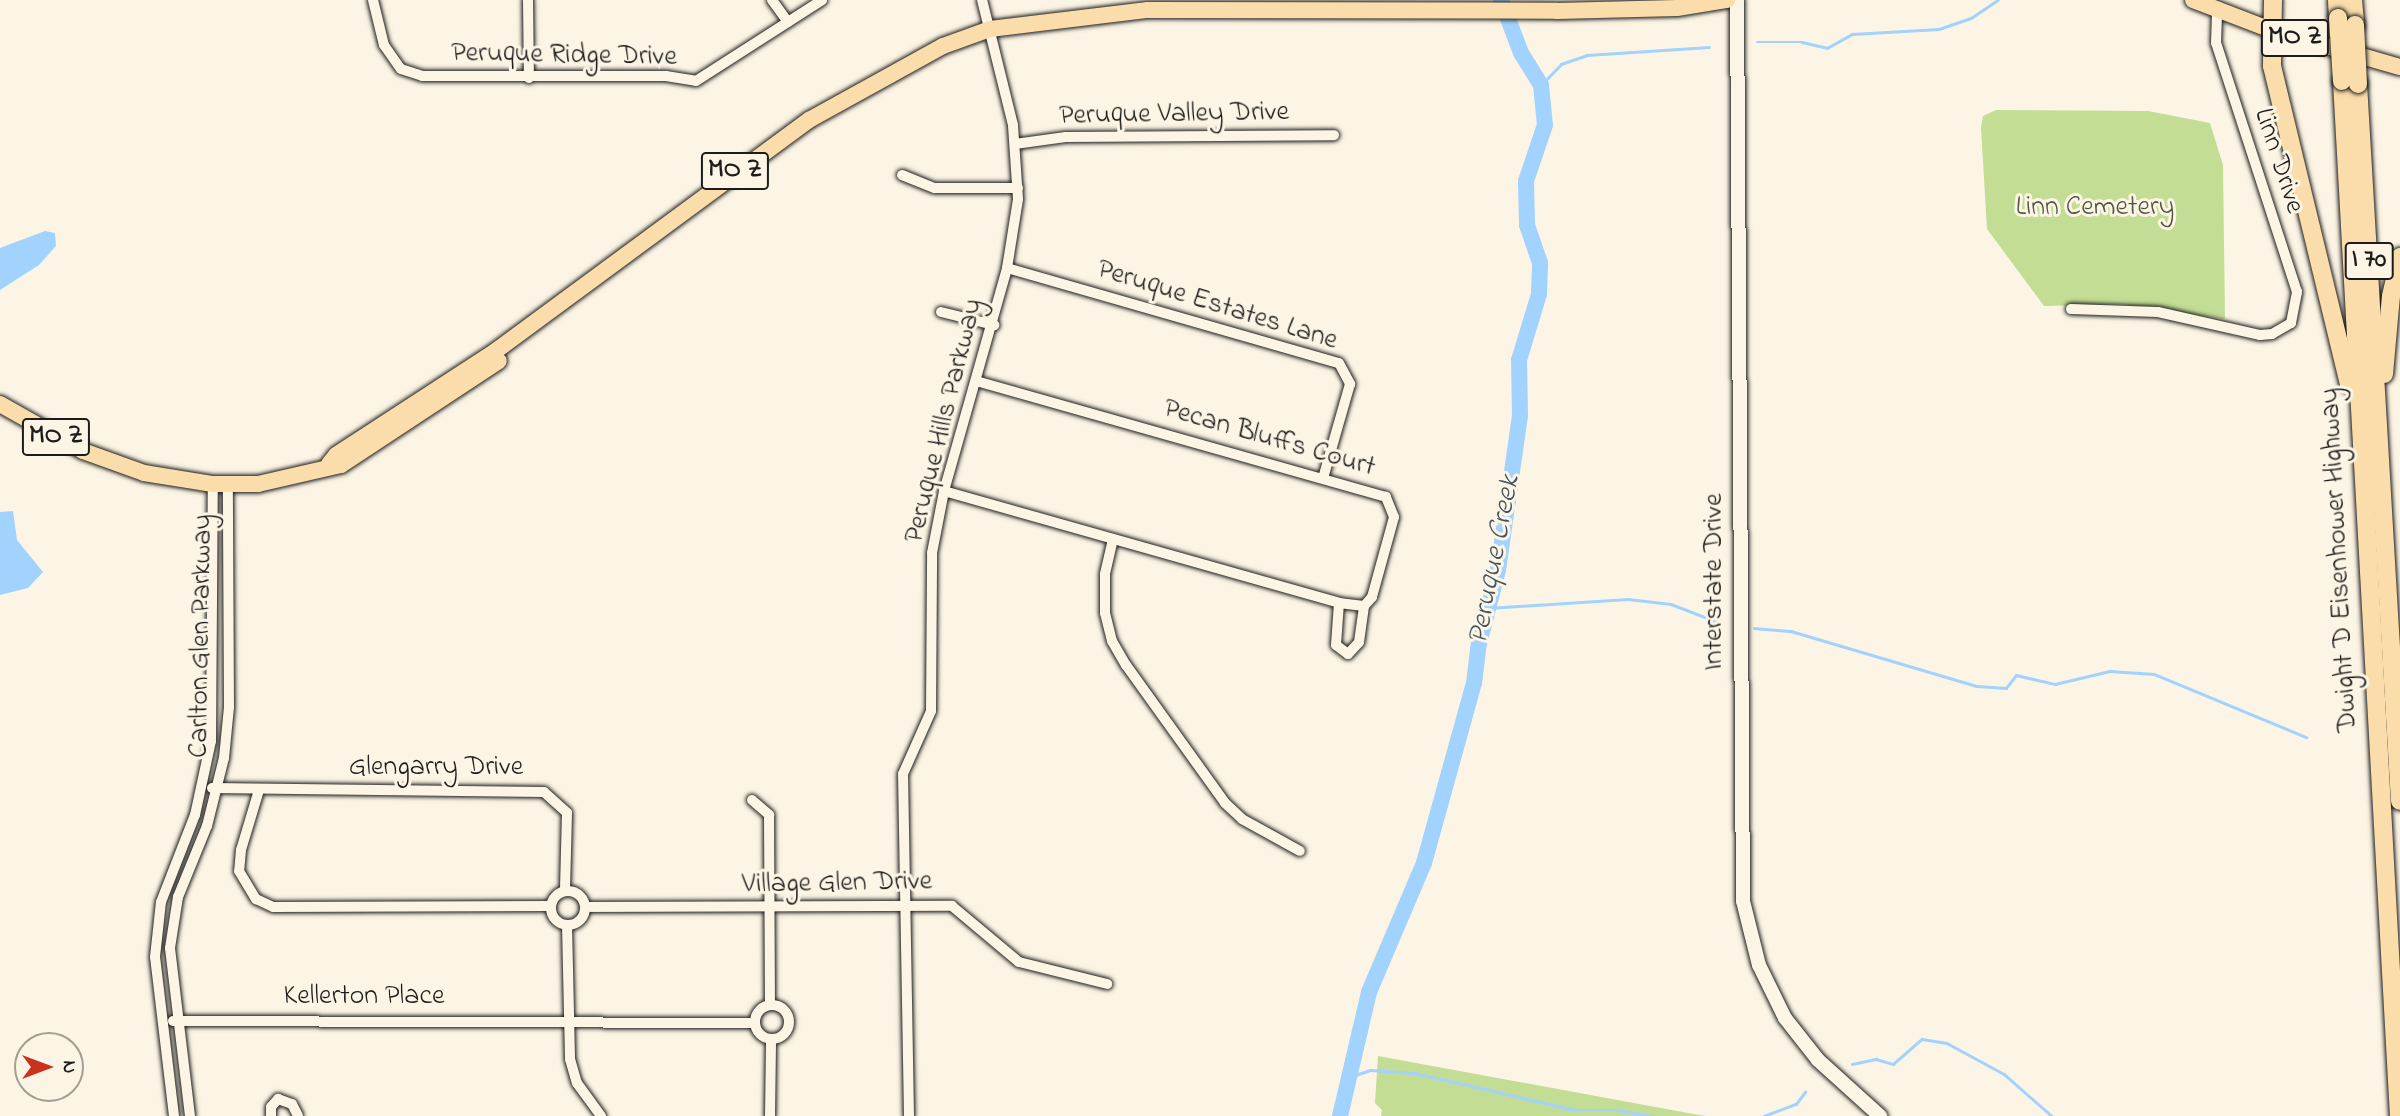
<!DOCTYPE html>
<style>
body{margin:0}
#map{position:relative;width:2400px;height:1116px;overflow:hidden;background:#fcf5e5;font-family:"Indie Flower",sans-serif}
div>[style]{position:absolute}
.green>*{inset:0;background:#c3dd94}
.water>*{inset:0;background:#a2d2fe}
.stream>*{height:2.5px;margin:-1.25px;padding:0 1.25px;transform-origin:1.25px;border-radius:1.25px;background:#a2d2fe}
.river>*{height:16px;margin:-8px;padding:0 8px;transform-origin:8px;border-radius:8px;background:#a2d2fe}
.roads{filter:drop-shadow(0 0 2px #1c1c1c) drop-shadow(0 0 2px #1c1c1c)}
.street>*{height:10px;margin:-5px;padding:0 5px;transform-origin:5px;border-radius:5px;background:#fcf5e5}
.street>.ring{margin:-5px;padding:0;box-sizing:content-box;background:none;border:10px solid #fcf5e5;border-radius:50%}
.secondary>*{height:14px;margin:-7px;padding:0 7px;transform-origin:7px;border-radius:7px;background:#fcf5e5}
.primary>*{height:16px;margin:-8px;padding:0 8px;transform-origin:8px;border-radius:8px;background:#fbddab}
.highway>*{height:18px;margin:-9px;padding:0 9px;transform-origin:9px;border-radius:9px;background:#fbddab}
.bridges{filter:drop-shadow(0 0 2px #1c1c1c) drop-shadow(0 0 2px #1c1c1c)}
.highway-bridge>*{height:18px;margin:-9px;padding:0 9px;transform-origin:9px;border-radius:9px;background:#fbddab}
span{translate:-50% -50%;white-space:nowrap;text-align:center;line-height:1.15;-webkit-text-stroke:6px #fcf5e5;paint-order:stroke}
.shield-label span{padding:2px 5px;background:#fcf5e5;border:2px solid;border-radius:5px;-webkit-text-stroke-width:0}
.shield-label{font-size:26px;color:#1c1c1c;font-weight:700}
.street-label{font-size:28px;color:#1c1c1c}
.park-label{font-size:28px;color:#4e5640}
.water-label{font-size:30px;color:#445360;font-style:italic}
.north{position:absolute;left:14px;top:1032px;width:70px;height:70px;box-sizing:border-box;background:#fcf5e5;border:2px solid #a29e95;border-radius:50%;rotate:90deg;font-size:19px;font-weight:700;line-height:28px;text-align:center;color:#1c1c1c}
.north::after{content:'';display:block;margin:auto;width:24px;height:32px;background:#c8321e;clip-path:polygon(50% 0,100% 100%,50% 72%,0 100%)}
</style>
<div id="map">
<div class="green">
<i style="clip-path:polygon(1996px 110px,2148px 111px,2210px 123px,2223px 165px,2225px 319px,2121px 304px,2044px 306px,1987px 229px,1981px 128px,1983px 116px)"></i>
<i style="clip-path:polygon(1378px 1056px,1688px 1113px,1705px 1116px,1381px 1116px,1382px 1110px,1375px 1103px)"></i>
</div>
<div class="water">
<i style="clip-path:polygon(45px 231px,55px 233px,56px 246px,39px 265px,0 290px,0 248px)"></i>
<i style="clip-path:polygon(13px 511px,17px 540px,43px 572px,28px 588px,0 595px,0 512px)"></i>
</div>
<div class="stream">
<i style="left:1757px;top:42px;width:45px"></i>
<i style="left:1802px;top:42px;width:26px;rotate:13deg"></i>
<i style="left:1827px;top:48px;width:29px;rotate:-29deg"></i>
<i style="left:1852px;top:34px;width:87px;rotate:-3.3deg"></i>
<i style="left:1939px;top:29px;width:34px;rotate:-19deg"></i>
<i style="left:1971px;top:18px;width:32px;rotate:-34deg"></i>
<i style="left:1541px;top:85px;width:29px;rotate:-46deg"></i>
<i style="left:1561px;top:64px;width:28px;rotate:-19deg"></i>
<i style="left:1587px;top:55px;width:122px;rotate:-3.8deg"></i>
<i style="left:1488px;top:608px;width:140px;rotate:-3.7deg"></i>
<i style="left:1628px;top:599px;width:43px;rotate:6.6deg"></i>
<i style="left:1671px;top:604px;width:50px;rotate:21deg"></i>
<i style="left:1754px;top:628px;width:37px;rotate:5deg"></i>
<i style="left:1791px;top:631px;width:194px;rotate:16.5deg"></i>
<i style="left:1977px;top:686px;width:29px;rotate:4deg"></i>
<i style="left:2006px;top:688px;width:16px;rotate:-52deg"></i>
<i style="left:2016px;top:675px;width:40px;rotate:13deg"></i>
<i style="left:2055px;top:684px;width:57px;rotate:-13.3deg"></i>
<i style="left:2110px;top:671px;width:44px;rotate:3.9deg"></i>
<i style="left:2154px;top:674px;width:165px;rotate:22.5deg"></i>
<i style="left:1852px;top:1064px;width:25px;rotate:-12deg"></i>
<i style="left:1876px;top:1059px;width:18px;rotate:16deg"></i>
<i style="left:1893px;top:1064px;width:38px;rotate:-41deg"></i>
<i style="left:1922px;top:1039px;width:25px;rotate:9deg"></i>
<i style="left:1947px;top:1043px;width:65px;rotate:28.5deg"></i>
<i style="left:2004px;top:1074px;width:64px;rotate:41.2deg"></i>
<i style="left:1347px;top:1078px;width:24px;rotate:-19deg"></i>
<i style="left:1370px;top:1070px;width:45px;rotate:3.8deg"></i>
<i style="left:1415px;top:1073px;width:164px;rotate:13deg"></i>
<i style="left:1575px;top:1110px;width:43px"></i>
<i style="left:1618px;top:1110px;width:35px;rotate:10deg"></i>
<i style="left:1764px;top:1116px;width:34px;rotate:-21deg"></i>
<i style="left:1796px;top:1104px;width:15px;rotate:-53deg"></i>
</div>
<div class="river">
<i style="left:1340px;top:1116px;width:127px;rotate:-76.8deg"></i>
<i style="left:1369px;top:992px;width:140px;rotate:-66.9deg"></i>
<i style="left:1424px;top:863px;width:187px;rotate:-74.5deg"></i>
<i style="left:1474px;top:683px;width:35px;rotate:-83deg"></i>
<i style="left:1478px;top:648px;width:81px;rotate:-75.6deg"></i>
<i style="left:1498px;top:570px;width:156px;rotate:-81.9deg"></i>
<i style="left:1520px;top:416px;width:56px;rotate:-91deg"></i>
<i style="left:1519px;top:360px;width:69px;rotate:-73.1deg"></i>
<i style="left:1539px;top:294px;width:31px;rotate:-88deg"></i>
<i style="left:1540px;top:263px;width:40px;rotate:-108.9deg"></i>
<i style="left:1527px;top:225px;width:44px;rotate:-91.3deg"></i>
<i style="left:1526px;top:181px;width:59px;rotate:-71.3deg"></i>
<i style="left:1545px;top:125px;width:40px;rotate:-95.7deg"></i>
<i style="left:1541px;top:85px;width:38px;rotate:-122deg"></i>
<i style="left:1521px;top:53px;width:57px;rotate:-110.7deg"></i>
</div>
<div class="roads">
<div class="street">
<i style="left:373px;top:0;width:46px;rotate:76.3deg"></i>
<i style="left:384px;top:45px;width:29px;rotate:55deg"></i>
<i style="left:401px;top:69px;width:22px;rotate:18deg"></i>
<i style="left:422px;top:76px;width:244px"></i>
<i style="left:666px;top:76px;width:30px;rotate:9deg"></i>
<i style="left:696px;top:81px;width:150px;rotate:-32.7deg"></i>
<i style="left:528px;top:0;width:78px;rotate:89.3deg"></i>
<i style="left:772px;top:0;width:27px;rotate:54deg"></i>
<i style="left:1015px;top:144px;width:51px;rotate:-7.8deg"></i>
<i style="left:1066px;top:137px;width:268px;rotate:-0.4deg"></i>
<i style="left:902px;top:175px;width:35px;rotate:22deg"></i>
<i style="left:935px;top:188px;width:83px"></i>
<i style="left:1007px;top:268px;width:345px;rotate:16deg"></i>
<i style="left:1339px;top:363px;width:24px;rotate:62deg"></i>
<i style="left:1350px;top:384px;width:98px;rotate:106deg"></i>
<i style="left:2071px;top:309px;width:87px;rotate:2deg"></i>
<i style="left:2158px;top:312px;width:105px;rotate:12.7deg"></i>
<i style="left:2260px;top:335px;width:12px;rotate:-5deg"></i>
<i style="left:2272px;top:334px;width:22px;rotate:-30deg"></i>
<i style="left:2291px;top:323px;width:32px;rotate:-79deg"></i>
<i style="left:2297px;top:292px;width:262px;rotate:-108deg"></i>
<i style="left:2216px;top:43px;width:32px;rotate:-88deg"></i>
<i style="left:941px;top:312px;width:55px;rotate:13.8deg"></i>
<i style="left:944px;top:491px;width:411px;rotate:15.8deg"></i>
<i style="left:1339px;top:603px;width:25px;rotate:7deg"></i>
<i style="left:1364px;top:606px;width:12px;rotate:-48deg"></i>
<i style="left:1372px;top:597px;width:83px;rotate:-74.6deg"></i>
<i style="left:1394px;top:517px;width:22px;rotate:-112deg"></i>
<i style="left:1386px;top:497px;width:425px;rotate:-164.2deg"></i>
<i style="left:1113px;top:539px;width:36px;rotate:103deg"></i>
<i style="left:1105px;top:574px;width:39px;rotate:90deg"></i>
<i style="left:1105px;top:613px;width:29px;rotate:76deg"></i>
<i style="left:1112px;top:641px;width:28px;rotate:60deg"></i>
<i style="left:1126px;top:665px;width:170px;rotate:54.3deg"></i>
<i style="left:1225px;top:803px;width:23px;rotate:43deg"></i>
<i style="left:1242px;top:819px;width:66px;rotate:28.9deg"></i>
<i style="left:1339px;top:603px;width:42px;rotate:94.1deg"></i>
<i style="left:1336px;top:645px;width:15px;rotate:37deg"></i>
<i style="left:1348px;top:654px;width:16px;rotate:-47deg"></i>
<i style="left:1359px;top:642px;width:36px;rotate:-82deg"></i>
<i style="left:212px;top:788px;width:332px;rotate:0.7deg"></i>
<i style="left:544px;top:792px;width:31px;rotate:42deg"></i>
<i style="left:567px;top:813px;width:78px;rotate:91.5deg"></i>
<i style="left:259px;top:790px;width:63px;rotate:106.7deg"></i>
<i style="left:241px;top:850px;width:21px;rotate:95deg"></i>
<i style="left:239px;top:871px;width:33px;rotate:59deg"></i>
<i style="left:256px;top:899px;width:19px;rotate:25deg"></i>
<i style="left:273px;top:907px;width:278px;rotate:-0.2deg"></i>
<i style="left:752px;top:800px;width:23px;rotate:41deg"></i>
<i style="left:769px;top:815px;width:190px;rotate:89.7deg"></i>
<i class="ring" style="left:551px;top:891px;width:24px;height:24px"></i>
<i style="left:585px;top:907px;width:367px;rotate:-0.2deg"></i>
<i style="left:952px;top:906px;width:87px;rotate:39.9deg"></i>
<i style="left:1019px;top:962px;width:91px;rotate:14deg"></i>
<i style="left:567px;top:925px;width:134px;rotate:88.7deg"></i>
<i style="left:570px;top:1059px;width:25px;rotate:74deg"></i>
<i style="left:577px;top:1083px;width:41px;rotate:54deg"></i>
<i class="ring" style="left:755px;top:1005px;width:24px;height:24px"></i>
<i style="left:173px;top:1021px;width:581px;rotate:0.2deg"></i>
<i style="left:174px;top:1116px;width:160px;rotate:-96.8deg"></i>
<i style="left:155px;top:957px;width:55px;rotate:-83.8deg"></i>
<i style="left:161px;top:902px;width:93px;rotate:-68.7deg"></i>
<i style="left:195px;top:815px;width:76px;rotate:-77.8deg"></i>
<i style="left:211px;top:741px;width:257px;rotate:-89.6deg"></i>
<i style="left:190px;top:1116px;width:169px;rotate:-96.8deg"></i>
<i style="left:170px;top:948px;width:52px;rotate:-81.1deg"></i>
<i style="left:178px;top:897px;width:77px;rotate:-67.8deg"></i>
<i style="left:207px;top:826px;width:70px;rotate:-76deg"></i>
<i style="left:224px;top:758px;width:51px;rotate:-84.4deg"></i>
<i style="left:229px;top:707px;width:222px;rotate:-90.3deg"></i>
<i style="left:271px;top:1116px;width:9px;rotate:-90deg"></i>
<i style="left:271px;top:1107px;width:11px;rotate:-49deg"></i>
<i style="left:278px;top:1099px;width:15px;rotate:20deg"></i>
<i style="left:292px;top:1104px;width:13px;rotate:63deg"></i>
<i style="left:770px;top:1116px;width:76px;rotate:-89.2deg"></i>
<i style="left:909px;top:1116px;width:342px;rotate:-91deg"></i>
<i style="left:903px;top:774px;width:69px;rotate:-66deg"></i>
<i style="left:931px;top:711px;width:158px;rotate:-89.6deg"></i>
<i style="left:932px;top:553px;width:63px;rotate:-79deg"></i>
<i style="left:944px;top:491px;width:232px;rotate:-74.2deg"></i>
<i style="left:1007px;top:268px;width:70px;rotate:-80.9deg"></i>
<i style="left:1018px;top:199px;width:74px;rotate:-93.9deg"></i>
<i style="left:1013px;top:125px;width:129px;rotate:-103.9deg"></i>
</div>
<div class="secondary">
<i style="left:1737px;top:0;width:901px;rotate:89.62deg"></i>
<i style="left:1743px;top:901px;width:66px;rotate:76deg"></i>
<i style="left:1759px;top:965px;width:59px;rotate:63.9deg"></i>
<i style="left:1785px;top:1018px;width:53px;rotate:51.8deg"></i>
<i style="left:1818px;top:1060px;width:84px;rotate:42.1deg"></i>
</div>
<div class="primary">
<i style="left:2193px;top:0;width:84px;rotate:21deg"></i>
<i style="left:2271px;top:30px;width:134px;rotate:16deg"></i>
<i style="left:0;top:404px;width:95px;rotate:29.5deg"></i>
<i style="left:83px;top:451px;width:65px;rotate:19.8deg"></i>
<i style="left:144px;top:473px;width:70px;rotate:9.1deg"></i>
<i style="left:213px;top:484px;width:45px"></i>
<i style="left:258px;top:484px;width:85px;rotate:-12.9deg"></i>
<i style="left:341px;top:465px;width:189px;rotate:-33.4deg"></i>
<i style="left:329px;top:464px;width:11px;rotate:-52deg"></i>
<i style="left:336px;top:455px;width:192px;rotate:-33.1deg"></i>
<i style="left:497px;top:350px;width:388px;rotate:-36.4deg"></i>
<i style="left:809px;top:120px;width:153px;rotate:-28.9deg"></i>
<i style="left:943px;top:46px;width:50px;rotate:-19.9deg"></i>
<i style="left:990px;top:29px;width:159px;rotate:-6.9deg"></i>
<i style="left:1148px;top:10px;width:409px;rotate:0.1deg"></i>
<i style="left:1557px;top:11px;width:120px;rotate:-1.4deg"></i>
<i style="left:1677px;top:8px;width:51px;rotate:-9.1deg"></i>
</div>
<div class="highway">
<i style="left:2273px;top:0;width:66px;rotate:90.9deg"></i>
<i style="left:2272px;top:66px;width:327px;rotate:76.4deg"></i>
<i style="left:2337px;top:0;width:18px;rotate:87deg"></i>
<i style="left:2353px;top:0;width:25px;rotate:85deg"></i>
<i style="left:2342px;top:81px;width:1037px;rotate:86.85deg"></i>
<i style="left:2358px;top:84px;width:718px;rotate:86.65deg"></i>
<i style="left:2384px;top:374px;width:78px;rotate:-84.9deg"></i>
<i style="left:2391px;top:296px;width:40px;rotate:-77deg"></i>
</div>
</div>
<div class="bridges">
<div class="highway-bridge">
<i style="left:2338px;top:18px;width:63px;rotate:86.4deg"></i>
<i style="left:2355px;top:25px;width:59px;rotate:87.1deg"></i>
</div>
</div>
<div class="shield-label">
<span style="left:2295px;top:38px">MO Z</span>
<span style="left:735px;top:171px">MO Z</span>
<span style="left:2369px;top:261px">I 70</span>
<span style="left:56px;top:437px">MO Z</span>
</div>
<div class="street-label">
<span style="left:564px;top:56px;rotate:1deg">Peruque Ridge Drive</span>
<span style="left:1174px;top:115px;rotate:-1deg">Peruque Valley Drive</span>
<span style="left:2278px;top:161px;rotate:72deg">Linn Drive</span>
<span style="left:1217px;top:306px;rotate:17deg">Peruque Estates Lane</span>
<span style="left:945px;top:421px;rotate:-76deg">Peruque Hills Parkway</span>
<span style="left:1269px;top:439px;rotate:16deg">Pecan Bluffs Court</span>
<span style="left:2340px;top:560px;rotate:-93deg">Dwight D Eisenhower Highway</span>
<span style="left:1715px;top:582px;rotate:-90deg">Interstate Drive</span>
<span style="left:202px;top:636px;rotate:-89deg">Carlton Glen Parkway</span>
<span style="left:436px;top:768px">Glengarry Drive</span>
<span style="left:837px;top:884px;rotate:-1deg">Village Glen Drive</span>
<span style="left:364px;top:997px">Kellerton Place</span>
</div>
<div class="park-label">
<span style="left:2095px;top:208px">Linn Cemetery</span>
</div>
<div class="water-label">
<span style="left:1495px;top:560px;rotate:-79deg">Peruque Creek</span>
</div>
<div class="north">N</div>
</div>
